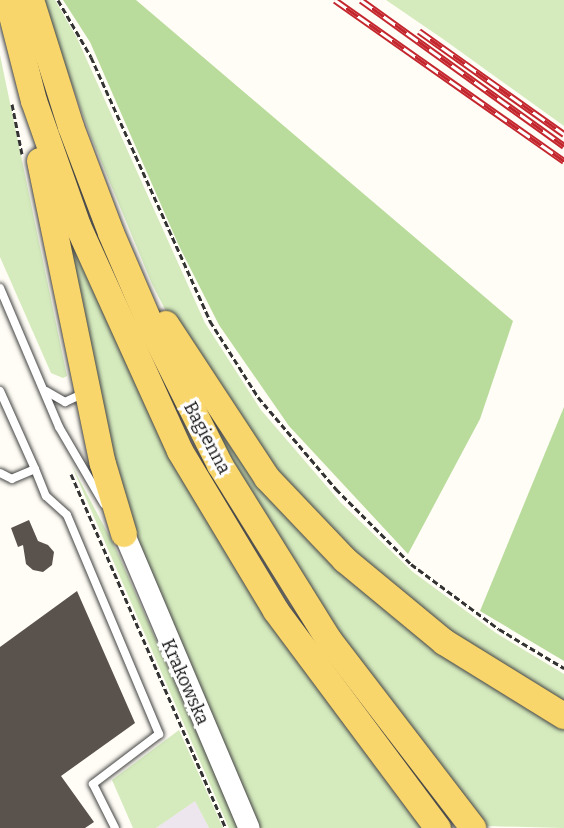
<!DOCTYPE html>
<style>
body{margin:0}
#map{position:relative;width:564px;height:828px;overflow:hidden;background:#fffdf5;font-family:Bitter,serif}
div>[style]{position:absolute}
.industrial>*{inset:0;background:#eee6ef}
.green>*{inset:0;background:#d5ebbd}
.forest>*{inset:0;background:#b9dc9c}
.building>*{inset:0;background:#5a524d}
.path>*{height:3px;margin-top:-1.5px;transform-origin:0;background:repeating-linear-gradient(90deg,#333 0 6px,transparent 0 9px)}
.roads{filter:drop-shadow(0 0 2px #444) drop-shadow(0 0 2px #444)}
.service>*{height:8px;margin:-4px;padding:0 4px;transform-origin:4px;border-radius:4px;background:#fff}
.tertiary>*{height:21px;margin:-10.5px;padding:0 10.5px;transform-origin:10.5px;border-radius:10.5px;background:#fff}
.primary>*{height:26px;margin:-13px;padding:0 13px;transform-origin:13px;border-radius:13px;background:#f9d66b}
.rail>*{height:7px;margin-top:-3.5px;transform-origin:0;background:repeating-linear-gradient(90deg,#fff 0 14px,#c4262e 0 28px);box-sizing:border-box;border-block:2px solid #c4262e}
span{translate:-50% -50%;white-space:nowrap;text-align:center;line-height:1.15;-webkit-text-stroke:6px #fff;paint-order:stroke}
.street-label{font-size:18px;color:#111}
</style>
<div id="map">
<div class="industrial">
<i style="clip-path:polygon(195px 800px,209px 828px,156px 828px)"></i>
</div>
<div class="green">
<i style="clip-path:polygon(41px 0,55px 0,77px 38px,205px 323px,261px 410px,341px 503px,413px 572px,496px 633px,564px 674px,564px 706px,483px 656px,392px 590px,288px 488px,169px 317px,152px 284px,91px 137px)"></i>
<i style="clip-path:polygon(386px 0,564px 0,564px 126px,443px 39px)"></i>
<i style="clip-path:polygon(0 55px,67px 376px,63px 378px,51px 373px,0 257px)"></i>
<i style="clip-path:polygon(61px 205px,120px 347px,425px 828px,259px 828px,154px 591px,120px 491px)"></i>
<i style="clip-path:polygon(206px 415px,252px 475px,564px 728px,564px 828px,485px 826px,395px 714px,271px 534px)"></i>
<i style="clip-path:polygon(71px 464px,115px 547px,239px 828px,229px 828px)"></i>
<i style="clip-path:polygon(179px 730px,223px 828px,209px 828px,195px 801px,156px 828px,133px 828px,112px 780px)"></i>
</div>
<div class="forest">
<i style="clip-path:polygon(63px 0,136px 0,513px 321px,480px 419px,408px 554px,289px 426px,219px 325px,179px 246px,90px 42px)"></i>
<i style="clip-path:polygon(564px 407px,564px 661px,480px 611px)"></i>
</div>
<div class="building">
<i style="clip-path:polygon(29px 520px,38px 541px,48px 545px,54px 552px,52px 565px,43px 572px,33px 570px,26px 564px,23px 545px,18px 547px,11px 528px)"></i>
<i style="clip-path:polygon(77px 591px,135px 723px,61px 776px,94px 822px,85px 828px,0 828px,0 647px)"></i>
</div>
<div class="path">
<i style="left:58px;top:0;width:66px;rotate:59.9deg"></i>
<i style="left:91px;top:57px;width:290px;rotate:65.7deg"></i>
<i style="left:210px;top:321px;width:90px;rotate:57.7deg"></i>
<i style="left:258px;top:397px;width:121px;rotate:49.7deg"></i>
<i style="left:336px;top:489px;width:106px;rotate:45deg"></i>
<i style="left:411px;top:564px;width:109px;rotate:36.5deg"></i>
<i style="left:499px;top:629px;width:76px;rotate:31deg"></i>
<i style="left:12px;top:104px;width:51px;rotate:78.7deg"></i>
<i style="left:71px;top:474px;width:386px;rotate:66.4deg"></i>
</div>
<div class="roads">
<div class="service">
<i style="left:0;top:288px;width:151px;rotate:67deg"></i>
<i style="left:59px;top:427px;width:89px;rotate:59.7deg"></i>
<i style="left:0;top:391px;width:85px;rotate:65.8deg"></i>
<i style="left:35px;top:469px;width:25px;rotate:157deg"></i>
<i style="left:12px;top:479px;width:13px;rotate:-153deg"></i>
<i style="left:46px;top:391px;width:22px;rotate:30deg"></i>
<i style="left:65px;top:402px;width:21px;rotate:-25deg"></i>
<i style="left:35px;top:469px;width:29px;rotate:68deg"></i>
<i style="left:46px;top:496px;width:28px;rotate:42deg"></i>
<i style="left:67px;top:515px;width:238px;rotate:67.2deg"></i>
<i style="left:159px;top:734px;width:83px;rotate:142.9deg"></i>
<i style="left:93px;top:784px;width:49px;rotate:63.4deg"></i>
</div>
<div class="tertiary">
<i style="left:124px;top:534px;width:319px;rotate:67deg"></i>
</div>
<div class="primary">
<i style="left:8px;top:0;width:104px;rotate:75.6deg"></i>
<i style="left:34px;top:101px;width:133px;rotate:70.6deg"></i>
<i style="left:78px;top:226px;width:247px;rotate:65.6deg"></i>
<i style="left:180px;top:451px;width:187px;rotate:59deg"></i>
<i style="left:276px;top:611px;width:271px;rotate:53.3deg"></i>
<i style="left:31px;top:0;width:133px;rotate:72.5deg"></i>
<i style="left:71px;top:127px;width:113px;rotate:69.3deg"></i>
<i style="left:111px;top:233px;width:109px;rotate:66.7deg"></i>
<i style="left:154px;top:333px;width:148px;rotate:63.4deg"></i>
<i style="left:220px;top:465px;width:206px;rotate:58.1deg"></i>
<i style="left:329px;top:640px;width:237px;rotate:52.5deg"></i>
<i style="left:40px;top:161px;width:309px;rotate:78.3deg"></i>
<i style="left:103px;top:464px;width:73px;rotate:73.3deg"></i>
<i style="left:166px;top:324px;width:184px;rotate:56.7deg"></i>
<i style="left:267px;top:478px;width:113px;rotate:46.4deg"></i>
<i style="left:345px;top:560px;width:129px;rotate:39.6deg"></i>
<i style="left:444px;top:642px;width:141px;rotate:31.7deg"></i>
</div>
</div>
<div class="rail">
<i style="left:335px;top:0;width:280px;rotate:35.1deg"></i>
<i style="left:361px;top:0;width:250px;rotate:35.7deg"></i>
<i style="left:419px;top:31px;width:178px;rotate:35.4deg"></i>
</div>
<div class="street-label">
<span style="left:207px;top:438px;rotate:62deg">Bagienna</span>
<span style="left:185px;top:682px;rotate:66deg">Krakowska</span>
</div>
</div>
